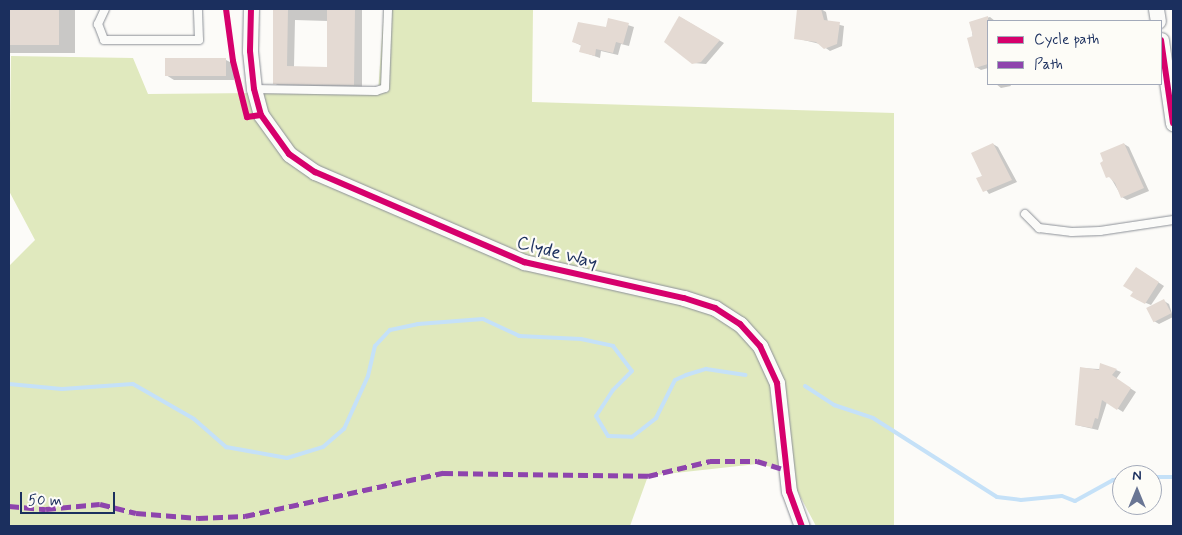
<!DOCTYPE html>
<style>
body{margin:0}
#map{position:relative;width:1182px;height:535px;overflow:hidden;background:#fcfbf8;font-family:Mynerve,sans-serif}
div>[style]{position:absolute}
.green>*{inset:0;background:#e0e9be}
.shadow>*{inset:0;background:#0003;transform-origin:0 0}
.stream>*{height:4px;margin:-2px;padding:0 2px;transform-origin:2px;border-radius:2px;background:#c5e1f8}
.building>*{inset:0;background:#e4dad3;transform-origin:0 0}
.roads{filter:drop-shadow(0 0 1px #8c9097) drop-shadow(0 0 1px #8c9097)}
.service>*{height:8px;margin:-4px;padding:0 4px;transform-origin:4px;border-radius:4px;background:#fbfbf9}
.minor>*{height:15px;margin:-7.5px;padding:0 7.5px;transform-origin:7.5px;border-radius:7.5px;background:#fbfbf9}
.quiet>*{height:5px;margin-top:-2.5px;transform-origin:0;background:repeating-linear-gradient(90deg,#8e44ad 0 10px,transparent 0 15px)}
.cycleway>*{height:6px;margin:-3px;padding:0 3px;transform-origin:3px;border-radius:3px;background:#d6006c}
span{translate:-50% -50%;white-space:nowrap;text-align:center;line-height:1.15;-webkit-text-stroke:4.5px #fdfcf7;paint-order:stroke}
.street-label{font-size:19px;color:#1b2f5e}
.frame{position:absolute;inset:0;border:10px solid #1b2f5e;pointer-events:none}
.legend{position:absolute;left:987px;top:20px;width:175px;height:65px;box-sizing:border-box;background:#fdfcf7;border:1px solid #a3aaba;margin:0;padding:6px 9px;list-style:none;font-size:15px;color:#1b2f5e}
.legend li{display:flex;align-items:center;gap:10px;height:25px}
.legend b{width:25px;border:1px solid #a3aaba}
.north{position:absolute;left:1112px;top:465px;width:50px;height:50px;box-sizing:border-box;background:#fdfcf7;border:1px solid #a3aaba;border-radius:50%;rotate:0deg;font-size:14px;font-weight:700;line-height:20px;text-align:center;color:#1b2f5e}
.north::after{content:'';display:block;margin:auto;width:18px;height:22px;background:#6a7694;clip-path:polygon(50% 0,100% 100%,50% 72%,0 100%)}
.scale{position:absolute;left:20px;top:492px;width:95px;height:22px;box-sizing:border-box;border:2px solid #1b2f5e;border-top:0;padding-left:6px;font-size:15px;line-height:18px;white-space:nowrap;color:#1b2f5e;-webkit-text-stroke:4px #fdfcf7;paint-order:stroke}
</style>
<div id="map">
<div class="green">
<i style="clip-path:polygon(384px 9px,533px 9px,532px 102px,894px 113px,894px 526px,816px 526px,786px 470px,757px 464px,648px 476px,630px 526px,9px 526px,9px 266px,35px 240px,9px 191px,11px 56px,133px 58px,148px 94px,378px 92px)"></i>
</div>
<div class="shadow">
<i style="left:9px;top:9px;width:66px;height:44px"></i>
<i style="clip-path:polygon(evenodd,275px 9px,362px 9px,362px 89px,281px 87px,274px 83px,275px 9px,295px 20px,328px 21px,328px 68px,294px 67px,295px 20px)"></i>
<i style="clip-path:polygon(798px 9px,821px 9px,826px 12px,828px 22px,844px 26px,842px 46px,830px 51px,820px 44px,795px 38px)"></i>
<i style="clip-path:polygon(680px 17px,724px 43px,706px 64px,693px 63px)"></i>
<i style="clip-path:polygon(990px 17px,995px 21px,988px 21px,988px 68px,981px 70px,976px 67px,971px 22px)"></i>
<i style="clip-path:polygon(609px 19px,634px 27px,629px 46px,621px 44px,618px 55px,601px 51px,600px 58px,580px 51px,582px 46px,574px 42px,606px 29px)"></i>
<i style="clip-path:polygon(226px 60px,234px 64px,234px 80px,174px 80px,166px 75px)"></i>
<i style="clip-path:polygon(996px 84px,1010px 84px,1011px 86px,1001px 88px)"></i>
<i style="clip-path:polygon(993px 144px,998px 147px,1017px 182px,989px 194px,978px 178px,983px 176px)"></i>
<i style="clip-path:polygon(1124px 144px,1129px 147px,1149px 191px,1127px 200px,1122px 197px,1102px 163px)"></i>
<i style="clip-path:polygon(1141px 271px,1164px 286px,1151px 305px,1136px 299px)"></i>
<i style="clip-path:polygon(1164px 301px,1169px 304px,1173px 317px,1159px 324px,1154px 321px)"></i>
<i style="clip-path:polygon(1081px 368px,1116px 370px,1121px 372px,1116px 379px,1136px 392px,1123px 412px,1107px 402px,1098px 430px,1076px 425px)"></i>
</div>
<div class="stream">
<i style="left:9px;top:384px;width:53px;rotate:5.4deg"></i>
<i style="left:62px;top:389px;width:71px;rotate:-4deg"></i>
<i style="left:133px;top:384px;width:70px;rotate:29.8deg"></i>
<i style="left:194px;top:419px;width:43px;rotate:41.2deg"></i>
<i style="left:226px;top:447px;width:62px;rotate:10.2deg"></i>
<i style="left:287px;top:458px;width:38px;rotate:-17deg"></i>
<i style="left:323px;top:447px;width:28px;rotate:-41deg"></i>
<i style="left:344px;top:429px;width:58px;rotate:-65.6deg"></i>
<i style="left:368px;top:376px;width:31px;rotate:-77deg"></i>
<i style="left:375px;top:346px;width:22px;rotate:-47deg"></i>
<i style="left:390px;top:330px;width:29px;rotate:-12deg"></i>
<i style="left:418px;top:324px;width:65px;rotate:-4.4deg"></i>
<i style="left:483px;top:319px;width:40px;rotate:25deg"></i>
<i style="left:519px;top:336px;width:62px;rotate:2.8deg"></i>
<i style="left:581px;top:339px;width:33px;rotate:12deg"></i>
<i style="left:613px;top:346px;width:31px;rotate:53deg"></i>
<i style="left:632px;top:371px;width:27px;rotate:135deg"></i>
<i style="left:613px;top:390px;width:31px;rotate:123deg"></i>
<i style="left:596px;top:416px;width:23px;rotate:59deg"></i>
<i style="left:608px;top:436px;width:24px;rotate:2deg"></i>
<i style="left:632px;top:437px;width:31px;rotate:-38deg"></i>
<i style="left:656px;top:418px;width:42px;rotate:-63.4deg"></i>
<i style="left:675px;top:380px;width:12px;rotate:-24deg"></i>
<i style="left:686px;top:375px;width:21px;rotate:-17deg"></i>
<i style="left:706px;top:369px;width:40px;rotate:8.5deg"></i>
<i style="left:805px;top:386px;width:35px;rotate:33deg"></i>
<i style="left:834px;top:405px;width:41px;rotate:18.4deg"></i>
<i style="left:873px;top:418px;width:147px;rotate:32.5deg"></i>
<i style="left:997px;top:497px;width:24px;rotate:7deg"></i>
<i style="left:1021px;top:500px;width:41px;rotate:-5.6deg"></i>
<i style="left:1062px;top:496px;width:14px;rotate:21deg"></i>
<i style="left:1075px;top:501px;width:43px;rotate:-28.9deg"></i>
<i style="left:1113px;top:480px;width:9px;rotate:-6deg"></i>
<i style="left:1152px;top:477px;width:21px"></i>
</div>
<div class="building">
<i style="left:9px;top:9px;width:50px;height:36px"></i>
<i style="clip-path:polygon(273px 9px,288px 9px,287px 66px,327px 67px,327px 9px,355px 9px,354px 85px,273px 84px)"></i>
<i style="clip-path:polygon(797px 9px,821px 9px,824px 20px,840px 22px,837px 44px,824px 49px,816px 42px,794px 39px)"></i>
<i style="clip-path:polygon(679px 16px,720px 40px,701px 62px,692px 64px,664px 42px)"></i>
<i style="clip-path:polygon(988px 16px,988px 64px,975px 68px,967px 38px,973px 36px,969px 22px)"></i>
<i style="clip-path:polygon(608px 18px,629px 23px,623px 44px,616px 42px,613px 53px,596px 49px,595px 56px,579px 52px,581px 45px,572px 42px,578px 22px,606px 27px)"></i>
<i style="left:165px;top:58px;width:61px;height:18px"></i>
<i style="clip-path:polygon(993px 143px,1012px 180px,983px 192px,976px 178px,982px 176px,971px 153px)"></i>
<i style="clip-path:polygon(1124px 143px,1144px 188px,1121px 198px,1115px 183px,1109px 177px,1106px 178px,1100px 163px,1103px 161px,1100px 153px)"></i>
<i style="clip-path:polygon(1136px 267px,1159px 282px,1145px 304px,1130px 296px,1133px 292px,1123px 286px)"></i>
<i style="left:1164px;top:299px;width:16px;height:20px;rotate:63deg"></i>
<i style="clip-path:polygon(1100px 363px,1117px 369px,1112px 375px,1131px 388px,1117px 410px,1102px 400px,1098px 419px,1095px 418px,1092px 428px,1075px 425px,1080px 367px,1099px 370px)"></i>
</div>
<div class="roads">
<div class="service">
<i style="left:105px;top:9px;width:17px;rotate:115deg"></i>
<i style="left:98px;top:24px;width:17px;rotate:69deg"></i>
<i style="left:104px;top:40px;width:95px"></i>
<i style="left:199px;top:40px;width:31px;rotate:-92deg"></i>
<i style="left:254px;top:89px;width:122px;rotate:0.9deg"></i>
<i style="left:376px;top:91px;width:9px;rotate:-18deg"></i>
<i style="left:385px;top:88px;width:79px;rotate:-87.8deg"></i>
<i style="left:1025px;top:214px;width:20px;rotate:45deg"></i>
<i style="left:1039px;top:228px;width:33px;rotate:7deg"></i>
<i style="left:1072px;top:232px;width:28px;rotate:-2deg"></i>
<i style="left:1100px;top:231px;width:74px;rotate:-8.6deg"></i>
</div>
<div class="minor">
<i style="left:251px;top:9px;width:42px;rotate:91.4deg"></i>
<i style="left:250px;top:51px;width:38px;rotate:84deg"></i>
<i style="left:254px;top:89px;width:27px;rotate:75deg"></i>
<i style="left:261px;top:115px;width:48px;rotate:54.3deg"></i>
<i style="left:289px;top:154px;width:32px;rotate:35deg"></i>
<i style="left:315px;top:172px;width:228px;rotate:23.3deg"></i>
<i style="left:524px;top:262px;width:164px;rotate:12.7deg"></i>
<i style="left:684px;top:298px;width:33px;rotate:18deg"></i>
<i style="left:715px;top:308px;width:30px;rotate:33deg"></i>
<i style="left:740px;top:324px;width:30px;rotate:48deg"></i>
<i style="left:760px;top:346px;width:41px;rotate:65.3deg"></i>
<i style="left:777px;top:383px;width:109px;rotate:83.7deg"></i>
<i style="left:789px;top:491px;width:37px;rotate:70deg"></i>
<i style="left:1156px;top:9px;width:12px;rotate:81deg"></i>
<i style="left:1161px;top:40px;width:84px;rotate:81.8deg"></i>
</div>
</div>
<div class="quiet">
<i style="left:9px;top:506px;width:37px;rotate:5deg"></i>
<i style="left:46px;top:509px;width:54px;rotate:-5.3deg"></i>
<i style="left:100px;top:504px;width:37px;rotate:14deg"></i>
<i style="left:136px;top:513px;width:62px;rotate:4.6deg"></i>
<i style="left:198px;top:518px;width:47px;rotate:-2.4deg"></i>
<i style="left:245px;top:516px;width:203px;rotate:-12.3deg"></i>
<i style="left:443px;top:473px;width:205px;rotate:0.8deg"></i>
<i style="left:648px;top:476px;width:64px;rotate:-13.6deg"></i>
<i style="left:710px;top:461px;width:47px"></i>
<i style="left:757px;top:461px;width:30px;rotate:17deg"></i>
</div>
<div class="cycleway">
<i style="left:226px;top:9px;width:52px;rotate:82.3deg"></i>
<i style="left:233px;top:61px;width:58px;rotate:76deg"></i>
<i style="left:247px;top:117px;width:14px;rotate:-8deg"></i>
<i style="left:251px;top:9px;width:42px;rotate:91.4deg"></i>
<i style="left:250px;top:51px;width:38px;rotate:84deg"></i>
<i style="left:254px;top:89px;width:27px;rotate:75deg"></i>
<i style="left:261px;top:115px;width:48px;rotate:54.3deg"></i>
<i style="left:289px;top:154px;width:32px;rotate:35deg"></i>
<i style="left:315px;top:172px;width:228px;rotate:23.3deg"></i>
<i style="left:524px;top:262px;width:164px;rotate:12.7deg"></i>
<i style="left:684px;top:298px;width:33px;rotate:18deg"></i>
<i style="left:715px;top:308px;width:30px;rotate:33deg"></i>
<i style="left:740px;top:324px;width:30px;rotate:48deg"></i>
<i style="left:760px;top:346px;width:41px;rotate:65.3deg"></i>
<i style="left:777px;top:383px;width:109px;rotate:83.7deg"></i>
<i style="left:789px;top:491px;width:37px;rotate:70deg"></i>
<i style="left:1161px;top:40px;width:84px;rotate:81.8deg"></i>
</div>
<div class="street-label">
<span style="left:557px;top:253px;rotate:15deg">Clyde Way</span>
</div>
<div class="frame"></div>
<ul class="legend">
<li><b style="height:6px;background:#d6006c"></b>Cycle path</li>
<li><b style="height:6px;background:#8e44ad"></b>Path</li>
</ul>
<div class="north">N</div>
<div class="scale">50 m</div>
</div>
